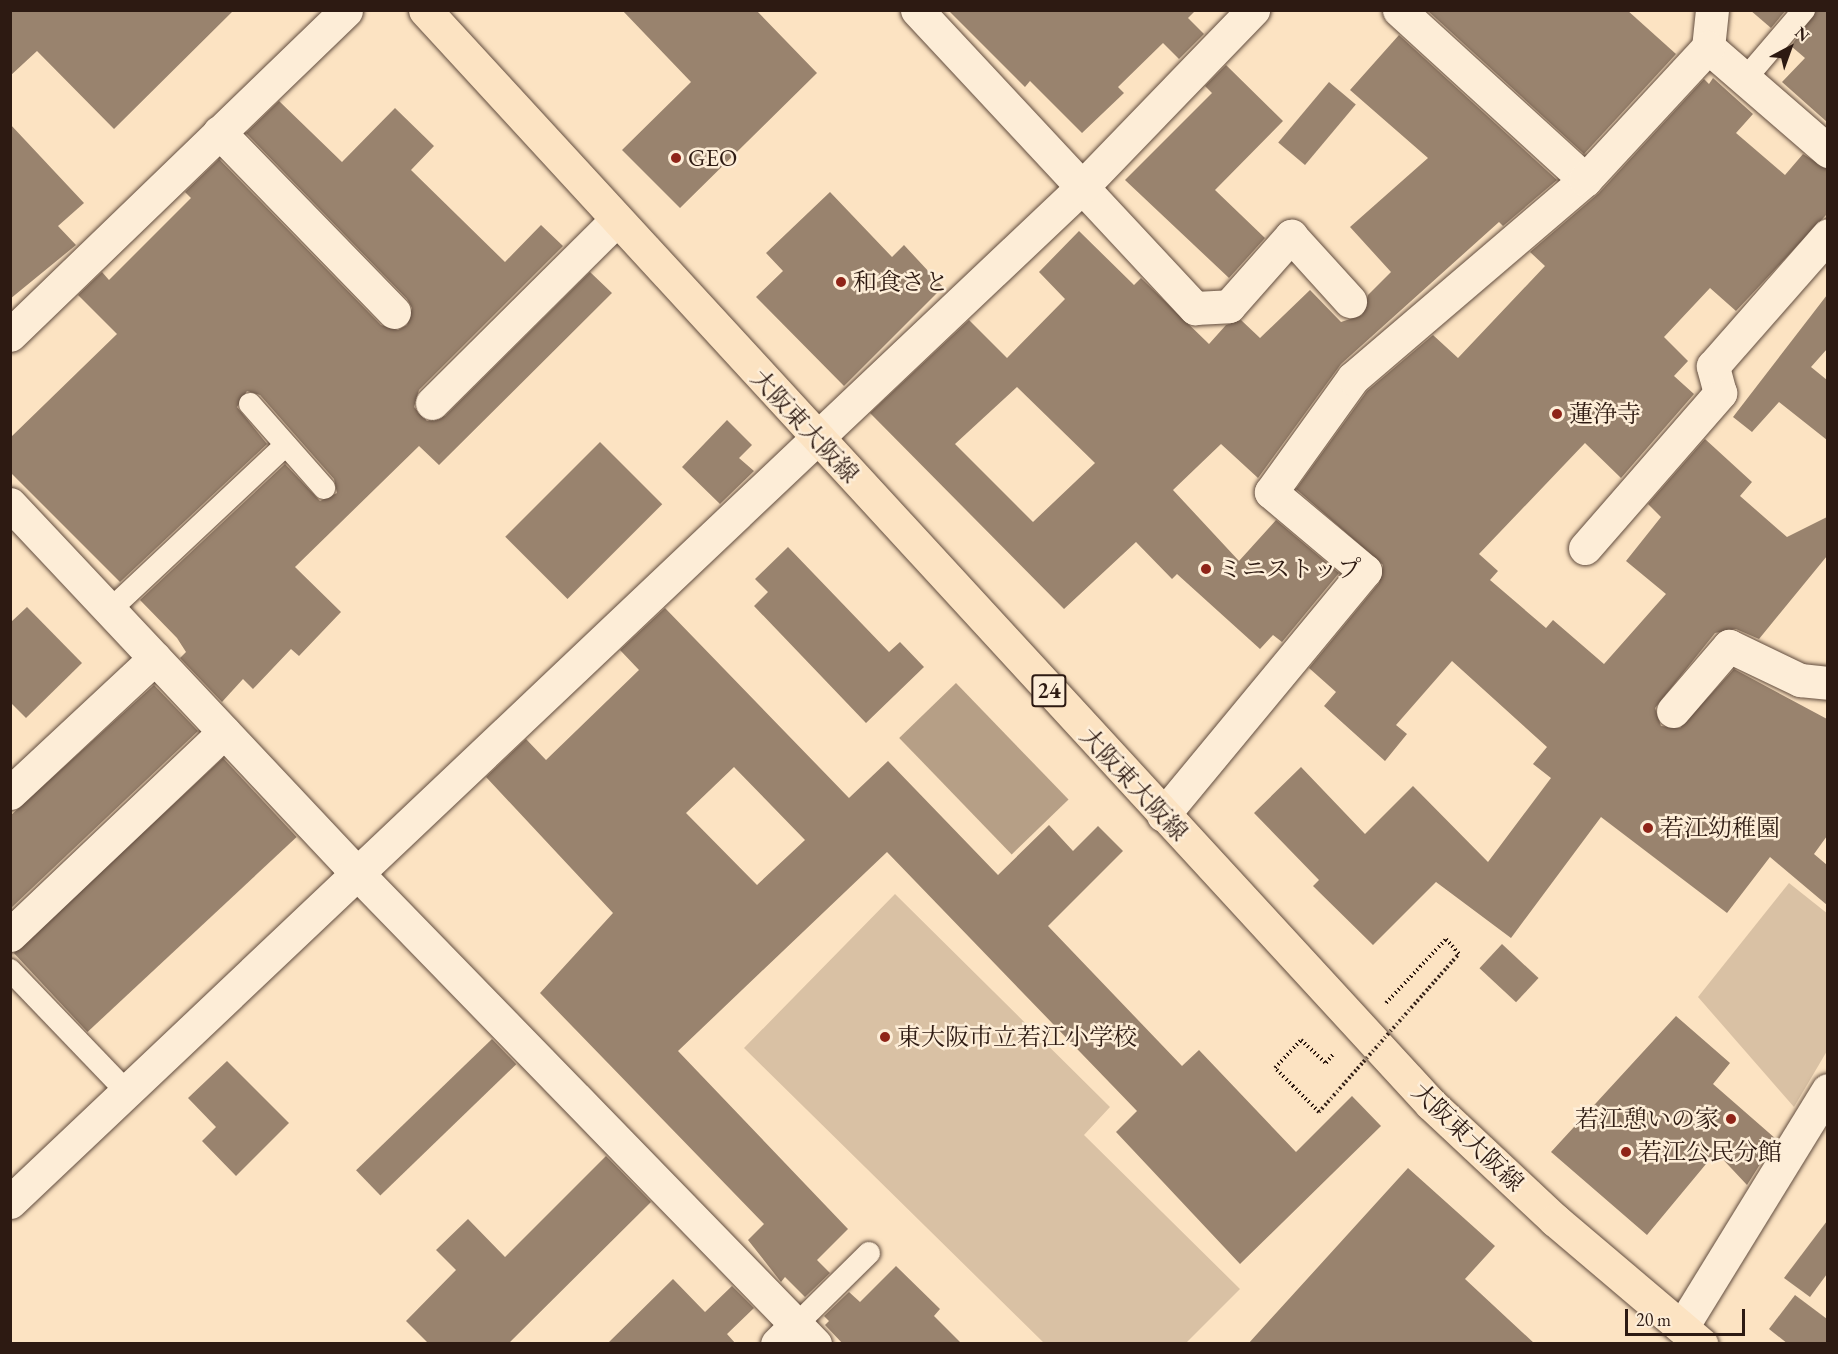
<!DOCTYPE html>
<meta charset="utf-8">
<style>
body{margin:0}
#map{position:relative;width:1838px;height:1354px;overflow:hidden;background:#fce3c2;font-family:"EB Garamond","Noto Serif JP",serif}
div>[style]{position:absolute}
.green>*{inset:0;background:#d9c1a4}
.water>*{inset:0;background:#b69f86;transform-origin:0 0}
.building>*{inset:0;background:#99836e;transform-origin:0 0}
.path>*{height:4px;margin-top:-2px;transform-origin:0;background:repeating-linear-gradient(90deg,#2d1a12 0 1.5px,transparent 0 4.5px)}
.roads{filter:drop-shadow(0 0 2px #614c3e) drop-shadow(0 0 2px #614c3e)}
.service>*{height:22px;margin:-11px;padding:0 11px;transform-origin:11px;border-radius:11px;background:#fdedd7}
.minor>*{height:33px;margin:-16.5px;padding:0 16.5px;transform-origin:16.5px;border-radius:16.5px;background:#fdedd7}
.primary>*{height:33px;margin:-16.5px;padding:0 16.5px;transform-origin:16.5px;border-radius:16.5px;background:#fce3c2}
.path-bridge>*{height:4px;margin-top:-2px;transform-origin:0;background:repeating-linear-gradient(90deg,#2d1a12 0 1.5px,transparent 0 4.5px)}
.dots>*{width:16px;height:16px;translate:-50% -50%;box-sizing:border-box;border:3px solid #fdedd7;border-radius:50%}
span{translate:-50% -50%;white-space:nowrap;text-align:center;line-height:1.15;-webkit-text-stroke:5px #fdedd7;paint-order:stroke}
.shield-label span{padding:2px 4px;background:#fdedd7;border:2px solid;border-radius:4px;-webkit-text-stroke-width:0}
.shield-label{font-size:22px;color:#2d1a12;font-weight:700}
.poi-label{font-size:24px;color:#2d1a12}
.left{translate:0 -50%;text-align:left}
.right{translate:-100% -50%;text-align:right}
.street-label{font-size:24px;color:#2d1a12}
.frame{position:absolute;inset:0;border:12px solid #2d1a12;pointer-events:none}
.north{position:absolute;left:1760px;top:18px;width:60px;height:60px;-webkit-text-stroke:4px #fdedd7;paint-order:stroke;rotate:41deg;font-size:16px;font-weight:700;line-height:24px;text-align:center;color:#2d1a12}
.north::after{content:'';display:block;margin:auto;width:21px;height:27px;background:#2d1a12;clip-path:polygon(50% 0,100% 100%,50% 72%,0 100%)}
.scale{position:absolute;left:1625px;top:1309px;width:120px;height:27px;box-sizing:border-box;border:3px solid #2d1a12;border-top:0;padding-left:8px;font-size:18px;line-height:21px;white-space:nowrap;color:#2d1a12;-webkit-text-stroke:4px #fdedd7;paint-order:stroke}
</style>
<div id="map">
<div class="green">
<i style="clip-path:polygon(1789px 883px,1828px 914px,1827px 1051px,1794px 1107px,1698px 997px)"></i>
<i style="clip-path:polygon(895px 894px,1110px 1107px,1084px 1135px,1240px 1289px,1186px 1343px,1044px 1343px,744px 1048px)"></i>
</div>
<div class="water">
<i style="left:956px;top:683px;width:162px;height:79px;rotate:46deg"></i>
</div>
<div class="building">
<i style="clip-path:polygon(10px 10px,234px 10px,114px 129px,37px 51px,10px 76px)"></i>
<i style="clip-path:polygon(622px 10px,756px 10px,817px 73px,680px 208px,622px 150px,691px 82px)"></i>
<i style="clip-path:polygon(948px 10px,1196px 10px,1188px 18px,1204px 34px,1179px 59px,1163px 43px,1118px 87px,1124px 93px,1082px 133px,1030px 81px,1025px 87px)"></i>
<i style="clip-path:polygon(1427px 10px,1627px 10px,1676px 54px,1584px 154px)"></i>
<i style="clip-path:polygon(1750px 10px,1786px 10px,1771px 28px)"></i>
<i style="clip-path:polygon(1817px 10px,1827px 10px,1827px 122px,1782px 82px,1805px 58px,1791px 46px)"></i>
<i style="clip-path:polygon(evenodd,1399px 35px,1557px 180px,1503px 226px,1499px 222px,1341px 364px,1258px 478px,1221px 444px,1173px 490px,1239px 561px,1276px 520px,1339px 573px,1282px 642px,1273px 635px,1260px 649px,1177px 574px,1172px 579px,1136px 542px,1064px 609px,870px 413px,969px 320px,1007px 358px,1065px 299px,1039px 272px,1079px 231px,1134px 285px,1141px 278px,1209px 344px,1226px 325px,1241px 320px,1260px 338px,1310px 290px,1341px 322px,1362px 315px,1368px 295px,1391px 272px,1350px 227px,1428px 158px,1350px 90px,1399px 35px,1017px 387px,1095px 463px,1033px 522px,955px 444px,1017px 387px)"></i>
<i style="clip-path:polygon(1226px 65px,1283px 121px,1215px 190px,1265px 238px,1229px 278px,1125px 180px,1212px 93px,1205px 86px)"></i>
<i style="clip-path:polygon(1713px 78px,1753px 114px,1736px 133px,1785px 175px,1803px 154px,1827px 169px,1827px 214px,1736px 311px,1710px 288px,1664px 337px,1688px 361px,1674px 376px,1694px 394px,1621px 478px,1585px 443px,1479px 554px,1498px 571px,1490px 580px,1546px 628px,1553px 620px,1604px 664px,1666px 594px,1626px 561px,1661px 517px,1648px 504px,1705px 439px,1752px 482px,1740px 496px,1787px 537px,1827px 517px,1827px 556px,1759px 639px,1736px 629px,1715px 633px,1655px 708px,1661px 726px,1680px 728px,1734px 669px,1827px 719px,1827px 836px,1814px 854px,1827px 865px,1827px 905px,1770px 857px,1727px 913px,1601px 817px,1511px 938px,1436px 882px,1373px 945px,1313px 886px,1319px 880px,1254px 813px,1301px 767px,1365px 834px,1413px 786px,1488px 862px,1551px 778px,1533px 764px,1547px 747px,1452px 661px,1396px 725px,1407px 734px,1385px 761px,1324px 706px,1336px 692px,1309px 668px,1379px 583px,1383px 565px,1296px 489px,1367px 391px,1433px 335px,1458px 358px,1545px 266px,1530px 252px,1599px 193px,1704px 79px,1709px 84px)"></i>
<i style="left:1329px;top:82px;width:35px;height:79px;rotate:40deg"></i>
<i style="clip-path:polygon(279px 101px,342px 162px,395px 108px,434px 146px,411px 170px,505px 262px,541px 225px,563px 246px,419px 390px,414px 407px,427px 421px,445px 416px,590px 272px,612px 293px,439px 465px,419px 446px,295px 567px,341px 612px,299px 656px,291px 649px,253px 689px,243px 679px,222px 702px,180px 658px,186px 652px,177px 638px,140px 600px,285px 464px,320px 501px,337px 493px,334px 479px,260px 395px,247px 391px,237px 407px,267px 444px,120px 582px,10px 472px,10px 438px,117px 334px,78px 295px,102px 272px,109px 280px,191px 198px,185px 192px,219px 159px,381px 325px,398px 330px,407px 325px,412px 308px,407px 299px,246px 133px)"></i>
<i style="clip-path:polygon(10px 124px,84px 203px,58px 226px,76px 245px,10px 299px)"></i>
<i style="clip-path:polygon(830px 192px,892px 257px,904px 245px,943px 287px,844px 386px,756px 297px,783px 271px,766px 253px)"></i>
<i style="clip-path:polygon(1827px 295px,1827px 349px,1811px 367px,1827px 380px,1827px 440px,1779px 402px,1752px 432px,1733px 417px)"></i>
<i style="clip-path:polygon(727px 420px,752px 445px,739px 458px,754px 471px,720px 504px,682px 467px)"></i>
<i style="left:600px;top:442px;width:88px;height:134px;rotate:45deg"></i>
<i style="clip-path:polygon(788px 547px,889px 652px,900px 642px,924px 667px,866px 723px,754px 606px,768px 592px,755px 579px)"></i>
<i style="clip-path:polygon(27px 607px,82px 663px,26px 718px,10px 702px,10px 623px)"></i>
<i style="clip-path:polygon(evenodd,665px 608px,849px 798px,888px 761px,998px 875px,1049px 825px,1073px 851px,1098px 826px,1123px 851px,1048px 926px,1182px 1066px,1199px 1050px,1296px 1152px,1352px 1096px,1381px 1126px,1240px 1264px,1116px 1132px,1137px 1111px,887px 852px,678px 1051px,848px 1229px,817px 1260px,830px 1273px,805px 1297px,785px 1277px,781px 1282px,748px 1240px,764px 1224px,540px 993px,613px 913px,486px 777px,526px 739px,546px 760px,639px 670px,620px 650px,665px 608px,734px 767px,805px 840px,757px 885px,686px 813px,734px 767px)"></i>
<i style="clip-path:polygon(154px 685px,198px 731px,10px 909px,10px 816px)"></i>
<i style="left:223px;top:758px;width:108px;height:286px;rotate:47deg"></i>
<i style="left:1502px;top:944px;width:50px;height:33px;rotate:43deg"></i>
<i style="clip-path:polygon(1676px 1016px,1730px 1063px,1713px 1084px,1776px 1139px,1747px 1185px,1716px 1152px,1647px 1235px,1551px 1152px)"></i>
<i style="left:492px;top:1039px;width:35px;height:189px;rotate:46deg"></i>
<i style="clip-path:polygon(227px 1061px,289px 1123px,236px 1176px,202px 1141px,216px 1127px,188px 1098px)"></i>
<i style="clip-path:polygon(606px 1156px,651px 1202px,508px 1344px,429px 1344px,406px 1321px,456px 1270px,436px 1250px,468px 1219px,505px 1257px)"></i>
<i style="clip-path:polygon(1408px 1168px,1495px 1246px,1465px 1279px,1535px 1344px,1248px 1344px)"></i>
<i style="clip-path:polygon(1827px 1221px,1827px 1274px,1810px 1297px,1784px 1278px)"></i>
<i style="clip-path:polygon(896px 1266px,940px 1309px,934px 1316px,962px 1344px,843px 1344px,825px 1325px,829px 1321px,824px 1316px,849px 1292px,860px 1302px)"></i>
<i style="clip-path:polygon(673px 1279px,705px 1312px,732px 1286px,754px 1308px,727px 1334px,736px 1344px,607px 1344px)"></i>
<i style="clip-path:polygon(1795px 1295px,1827px 1319px,1827px 1344px,1788px 1344px,1769px 1329px)"></i>
</div>
<div class="path">
<i style="left:1386px;top:1003px;width:88px;rotate:-46.8deg"></i>
<i style="left:1446px;top:939px;width:20px;rotate:49deg"></i>
<i style="left:1319px;top:1112px;width:62px;rotate:-135deg"></i>
<i style="left:1275px;top:1068px;width:38px;rotate:-47deg"></i>
<i style="left:1301px;top:1040px;width:34px;rotate:43deg"></i>
<i style="left:1326px;top:1063px;width:13px;rotate:-51deg"></i>
</div>
<div class="roads">
<div class="service">
<i style="left:1745px;top:79px;width:91px;rotate:-49.5deg"></i>
<i style="left:250px;top:404px;width:112px;rotate:48.6deg"></i>
<i style="left:110px;top:610px;width:241px;rotate:-43.2deg"></i>
<i style="left:10px;top:970px;width:168px;rotate:46.2deg"></i>
<i style="left:797px;top:1324px;width:101px;rotate:-44.6deg"></i>
</div>
<div class="minor">
<i style="left:917px;top:10px;width:408px;rotate:47deg"></i>
<i style="left:1195px;top:308px;width:34px;rotate:-3deg"></i>
<i style="left:1229px;top:306px;width:94px;rotate:-48.5deg"></i>
<i style="left:1291px;top:236px;width:88px;rotate:47.8deg"></i>
<i style="left:1399px;top:10px;width:252px;rotate:42.4deg"></i>
<i style="left:1712px;top:10px;width:37px;rotate:96deg"></i>
<i style="left:1708px;top:47px;width:159px;rotate:40.9deg"></i>
<i style="left:219px;top:132px;width:251px;rotate:45.8deg"></i>
<i style="left:10px;top:335px;width:467px;rotate:-44deg"></i>
<i style="left:432px;top:403px;width:258px;rotate:-44.8deg"></i>
<i style="left:10px;top:504px;width:504px;rotate:46.77deg"></i>
<i style="left:355px;top:871px;width:660px;rotate:45.8deg"></i>
<i style="left:1585px;top:548px;width:206px;rotate:-48.9deg"></i>
<i style="left:1720px;top:393px;width:28px;rotate:-105deg"></i>
<i style="left:1713px;top:366px;width:174px;rotate:-48.7deg"></i>
<i style="left:1673px;top:711px;width:86px;rotate:-49.3deg"></i>
<i style="left:1729px;top:646px;width:79px;rotate:25.6deg"></i>
<i style="left:1800px;top:680px;width:28px;rotate:6deg"></i>
<i style="left:10px;top:793px;width:198px;rotate:-43deg"></i>
<i style="left:1163px;top:815px;width:317px;rotate:-50.4deg"></i>
<i style="left:1365px;top:571px;width:123px;rotate:-140deg"></i>
<i style="left:1271px;top:492px;width:140px;rotate:-54.3deg"></i>
<i style="left:1353px;top:378px;width:305px;rotate:-40.5deg"></i>
<i style="left:1585px;top:180px;width:181px;rotate:-47.2deg"></i>
<i style="left:10px;top:935px;width:295px;rotate:-43.5deg"></i>
<i style="left:10px;top:1202px;width:1475px;rotate:-43.43deg"></i>
<i style="left:1081px;top:188px;width:248px;rotate:-46deg"></i>
<i style="left:1682px;top:1327px;width:278px;rotate:-58.4deg"></i>
<i style="left:777px;top:1344px;width:28px;rotate:-45deg"></i>
</div>
<div class="primary">
<i style="left:425px;top:10px;width:1486px;rotate:47.4deg"></i>
<i style="left:1431px;top:1104px;width:170px;rotate:43.1deg"></i>
<i style="left:1555px;top:1220px;width:192px;rotate:40.3deg"></i>
</div>
</div>
<div class="path-bridge">
<i style="left:1319px;top:1112px;width:211px;rotate:-48.5deg"></i>
</div>
<div class="dots">
<i style="left:676px;top:158px;background:#8f2418"></i>
<i style="left:841px;top:282px;background:#8f2418"></i>
<i style="left:1557px;top:414px;background:#8f2418"></i>
<i style="left:1206px;top:569px;background:#8f2418"></i>
<i style="left:1648px;top:828px;background:#8f2418"></i>
<i style="left:885px;top:1037px;background:#8f2418"></i>
<i style="left:1731px;top:1119px;background:#8f2418"></i>
<i style="left:1626px;top:1152px;background:#8f2418"></i>
</div>
<div class="shield-label">
<span style="left:1049px;top:691px">24</span>
</div>
<div class="poi-label">
<span class="left" style="left:688px;top:158px">GEO</span>
<span class="left" style="left:853px;top:282px">和食さと</span>
<span class="left" style="left:1569px;top:414px">蓮浄寺</span>
<span class="left" style="left:1218px;top:569px">ミニストップ</span>
<span class="left" style="left:1660px;top:828px">若江幼稚園</span>
<span class="left" style="left:897px;top:1037px">東大阪市立若江小学校</span>
<span class="right" style="left:1719px;top:1119px">若江憩いの家</span>
<span class="left" style="left:1638px;top:1152px">若江公民分館</span>
</div>
<div class="street-label">
<span style="left:805px;top:426px;rotate:47deg">大阪東大阪線</span>
<span style="left:1134px;top:784px;rotate:47deg">大阪東大阪線</span>
<span style="left:1468px;top:1137px;rotate:44deg">大阪東大阪線</span>
</div>
<div class="frame"></div>
<div class="north">N</div>
<div class="scale">20 m</div>
</div>
